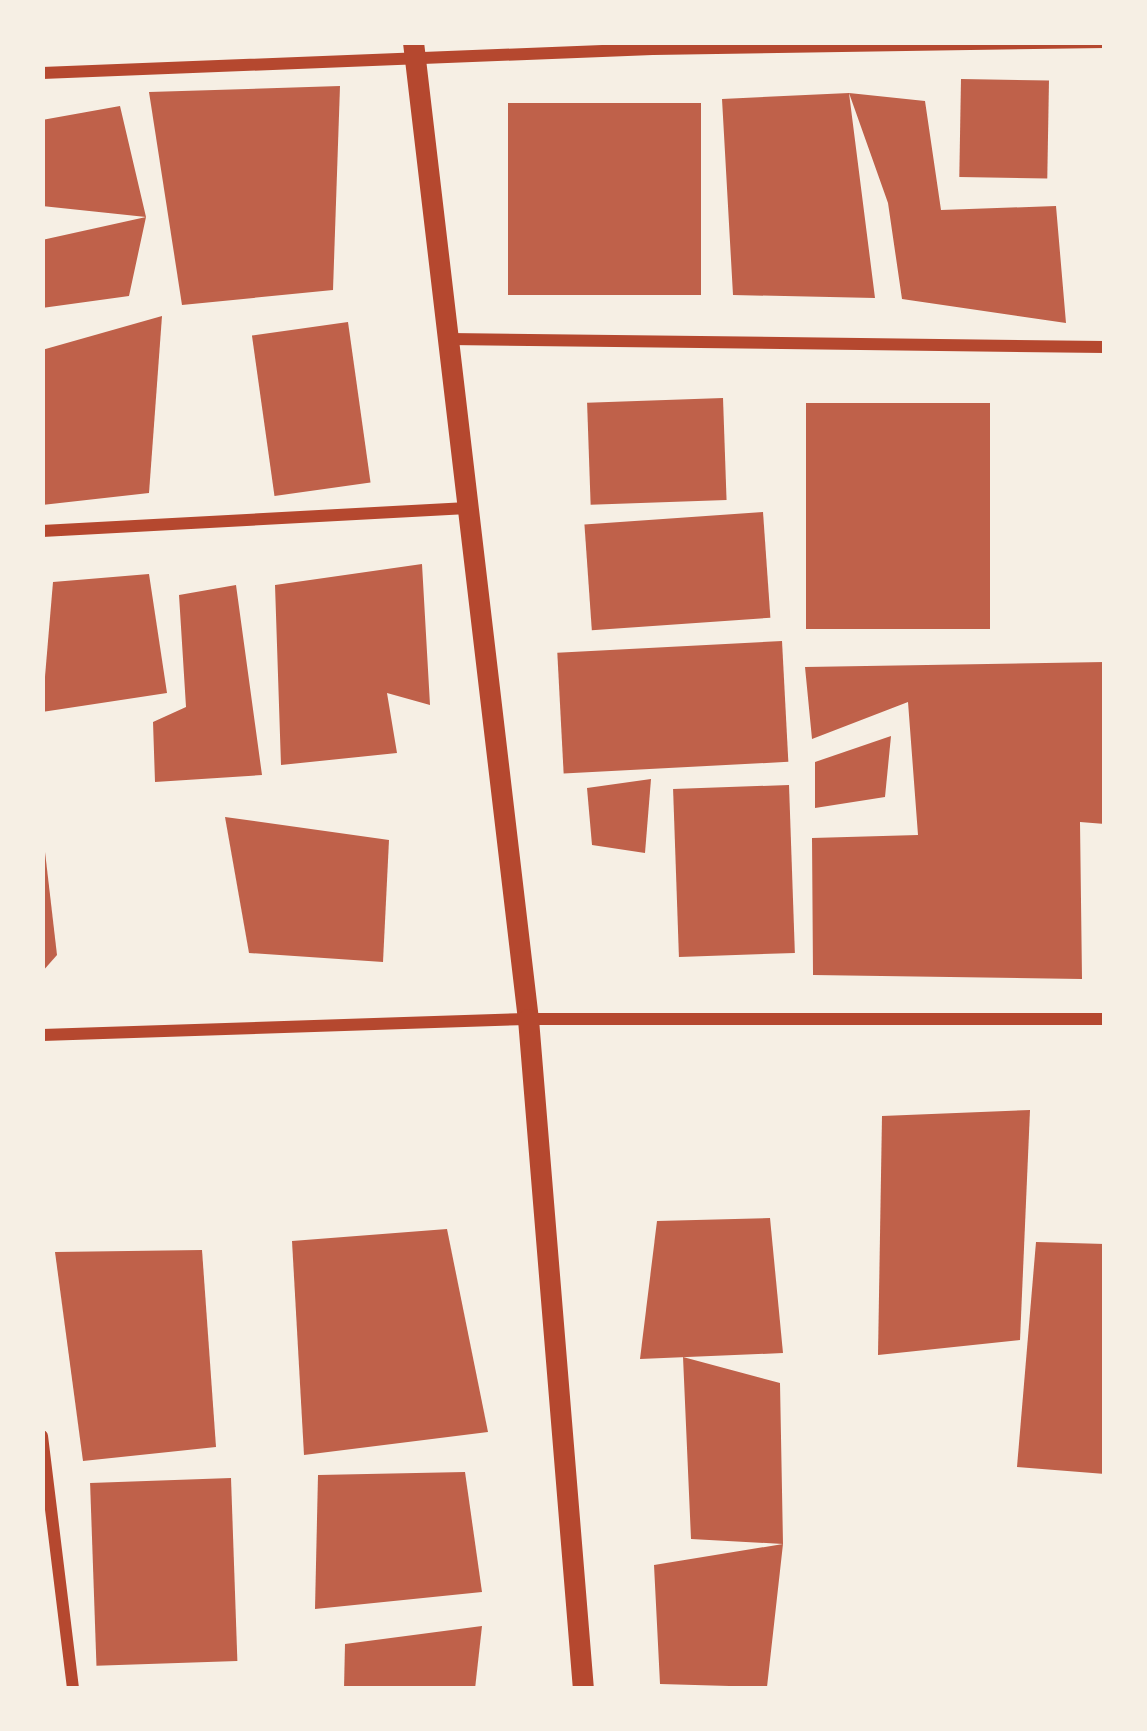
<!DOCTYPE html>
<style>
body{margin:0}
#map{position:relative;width:1147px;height:1731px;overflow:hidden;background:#f6efe4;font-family:Spectral,serif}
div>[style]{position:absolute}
.building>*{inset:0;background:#bf614a;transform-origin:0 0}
.minor>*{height:12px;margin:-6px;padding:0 6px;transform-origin:6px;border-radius:6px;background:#b5482f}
.tertiary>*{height:21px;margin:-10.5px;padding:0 10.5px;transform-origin:10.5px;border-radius:10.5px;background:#b5482f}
span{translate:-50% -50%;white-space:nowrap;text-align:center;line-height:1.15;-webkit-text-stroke:12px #f6efe4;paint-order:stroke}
.frame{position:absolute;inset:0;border:45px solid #f6efe4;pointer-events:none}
</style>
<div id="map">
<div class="building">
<i style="left:961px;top:79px;width:88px;height:98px;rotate:1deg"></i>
<i style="clip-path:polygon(340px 86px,333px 290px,182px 305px,149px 92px)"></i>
<i style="clip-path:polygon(849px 93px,925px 101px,941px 210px,1056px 206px,1066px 323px,902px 299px,888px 203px,849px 93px,875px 298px,733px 295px,722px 99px)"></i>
<i style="left:508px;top:103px;width:193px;height:192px"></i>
<i style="clip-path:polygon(120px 106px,146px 217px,129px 296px,42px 308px,42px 240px,146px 217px,42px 206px,42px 120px)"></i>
<i style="clip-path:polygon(162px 316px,149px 493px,42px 505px,42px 350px)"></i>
<i style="left:348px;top:322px;width:162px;height:97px;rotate:82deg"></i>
<i style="left:723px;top:398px;width:102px;height:136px;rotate:88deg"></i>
<i style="left:806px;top:403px;width:184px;height:226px"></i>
<i style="left:763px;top:512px;width:106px;height:179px;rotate:86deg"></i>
<i style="clip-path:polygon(422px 564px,430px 705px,387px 693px,397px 753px,281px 765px,275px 585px)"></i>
<i style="clip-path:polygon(149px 574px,167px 693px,42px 712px,53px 582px)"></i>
<i style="clip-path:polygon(236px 585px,262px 775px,155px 782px,153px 722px,186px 707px,179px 595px)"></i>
<i style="left:782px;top:641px;width:121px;height:225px;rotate:87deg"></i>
<i style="clip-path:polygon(1105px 662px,1105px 824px,1080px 822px,1082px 979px,813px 975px,812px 838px,918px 835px,908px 702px,812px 739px,805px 667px)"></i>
<i style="clip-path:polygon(891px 736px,885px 797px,815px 808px,815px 762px)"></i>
<i style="clip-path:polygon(651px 779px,645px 853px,592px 845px,587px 788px)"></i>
<i style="left:789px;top:785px;width:168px;height:116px;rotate:88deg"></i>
<i style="clip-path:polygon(225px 817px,389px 840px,383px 962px,249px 953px)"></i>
<i style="clip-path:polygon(42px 826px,57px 955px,42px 972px)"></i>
<i style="clip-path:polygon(1030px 1110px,1020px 1340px,878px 1355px,882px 1116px)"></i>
<i style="clip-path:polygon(770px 1218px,783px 1353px,640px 1359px,657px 1221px)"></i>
<i style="clip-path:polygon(447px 1229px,488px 1432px,304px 1455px,292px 1241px)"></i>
<i style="clip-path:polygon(1036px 1242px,1105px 1244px,1105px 1474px,1017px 1467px)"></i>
<i style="clip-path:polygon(202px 1250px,216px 1447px,83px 1461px,55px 1252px)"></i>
<i style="clip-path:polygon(683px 1357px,780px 1383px,783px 1544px,767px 1687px,660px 1684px,654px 1565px,783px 1544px,691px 1539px)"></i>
<i style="clip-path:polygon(465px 1472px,482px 1592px,315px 1609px,318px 1475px)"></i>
<i style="left:231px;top:1478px;width:183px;height:141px;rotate:88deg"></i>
<i style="clip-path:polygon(482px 1626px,475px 1689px,344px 1689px,345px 1644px)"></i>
</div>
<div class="minor">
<i style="left:42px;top:73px;width:611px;rotate:-2.25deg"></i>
<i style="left:653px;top:49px;width:452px;rotate:-0.9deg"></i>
<i style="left:449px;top:339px;width:656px;rotate:0.7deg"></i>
<i style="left:42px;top:531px;width:426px;rotate:-3.1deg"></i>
<i style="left:42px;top:1035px;width:486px;rotate:-1.9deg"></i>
<i style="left:528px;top:1019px;width:577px"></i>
<i style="left:42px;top:1436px;width:255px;rotate:83deg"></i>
</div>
<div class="tertiary">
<i style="left:413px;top:42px;width:984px;rotate:83.29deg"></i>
<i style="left:528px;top:1019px;width:672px;rotate:85.31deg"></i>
</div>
<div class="frame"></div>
</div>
